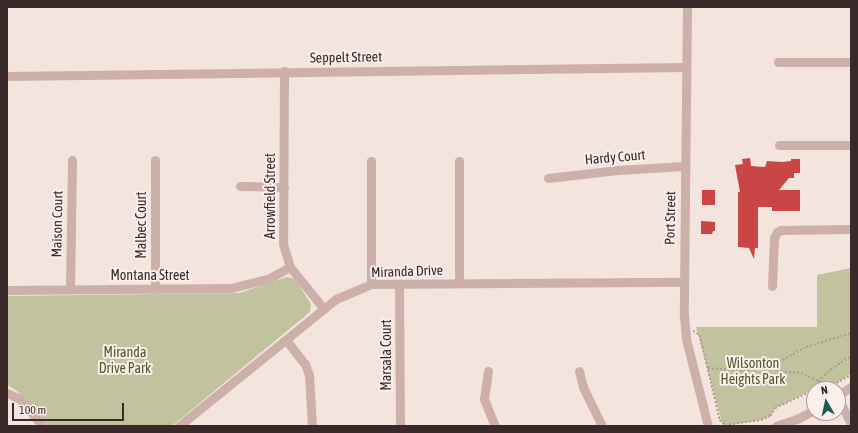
<!DOCTYPE html>
<style>
body{margin:0}
#map{position:relative;width:858px;height:433px;overflow:hidden;background:#f3e4de;font-family:"Asap Condensed",sans-serif}
div>[style]{position:absolute}
.green>*{inset:0;background:#c0c39d}
.building>*{inset:0;background:#ca4545;transform-origin:0 0}
.path>*{height:1.5px;margin-top:-0.75px;transform-origin:0;background:repeating-linear-gradient(90deg,#b89a93 0 2px,transparent 0 4px)}
.street>*{height:9px;margin:-4.5px;padding:0 4.5px;transform-origin:4.5px;border-radius:4.5px;background:#ccb0a9}
span{translate:-50% -50%;white-space:nowrap;text-align:center;line-height:1.15;-webkit-text-stroke:4px #fbefeb;paint-order:stroke}
.street-label{font-size:14px;color:#392a29}
.park-label{font-size:14px;color:#53582c}
.frame{position:absolute;inset:0;border:8px solid #392a29;pointer-events:none}
.north{position:absolute;left:806px;top:381px;width:40px;height:40px;box-sizing:border-box;background:#fbefeb;border:1px solid #ada09d;border-radius:50%;rotate:351deg;font-size:11px;font-weight:700;line-height:16px;text-align:center;color:#392a29}
.north::after{content:'';display:block;margin:auto;width:14px;height:18px;background:#1d5c51;clip-path:polygon(50% 0,100% 100%,50% 72%,0 100%)}
.scale{position:absolute;left:12px;top:403px;width:112px;height:18px;box-sizing:border-box;border:2px solid #392a29;border-top:0;padding-left:5px;font-size:12px;line-height:14px;white-space:nowrap;color:#392a29;-webkit-text-stroke:3px #fbefeb;paint-order:stroke}
</style>
<div id="map">
<div class="green">
<i style="clip-path:polygon(851px 268px,851px 374px,833px 385px,814px 389px,784px 404px,775px 408px,770px 416px,761px 420px,730px 425px,722px 423px,696px 327px,817px 327px,817px 275px)"></i>
<i style="clip-path:polygon(287px 277px,295px 279px,311px 304px,310px 312px,172px 426px,49px 426px,17px 391px,7px 385px,7px 296px,240px 293px)"></i>
</div>
<div class="building">
<i style="clip-path:polygon(750px 158px,751px 166px,765px 167px,767px 161px,782px 162px,791px 161px,791px 159px,800px 159px,800px 173px,794px 173px,794px 178px,789px 178px,779px 190px,800px 190px,800px 211px,772px 211px,772px 207px,758px 207px,758px 248px,755px 248px,754px 259px,749px 248px,738px 247px,738px 192px,740px 192px,735px 165px,743px 164px,742px 159px)"></i>
<i style="left:702px;top:190px;width:13px;height:15px"></i>
<i style="clip-path:polygon(701px 221px,715px 222px,715px 231px,713px 231px,712px 234px,701px 234px)"></i>
</div>
<div class="path">
<i style="left:693px;top:331px;width:8px;rotate:30deg"></i>
<i style="left:700px;top:335px;width:87px;rotate:76.8deg"></i>
<i style="left:720px;top:420px;width:7px;rotate:45deg"></i>
<i style="left:725px;top:425px;width:36px;rotate:-8deg"></i>
<i style="left:761px;top:420px;width:10px;rotate:-24deg"></i>
<i style="left:770px;top:416px;width:9px;rotate:-58deg"></i>
<i style="left:775px;top:408px;width:43px;rotate:-24.8deg"></i>
<i style="left:708px;top:368px;width:35px;rotate:5deg"></i>
<i style="left:743px;top:371px;width:22px;rotate:-16deg"></i>
<i style="left:764px;top:365px;width:9px;rotate:18deg"></i>
<i style="left:773px;top:368px;width:8px;rotate:-45deg"></i>
<i style="left:779px;top:362px;width:31px;rotate:-29deg"></i>
<i style="left:806px;top:347px;width:47px;rotate:-17.3deg"></i>
<i style="left:773px;top:368px;width:9px;rotate:21deg"></i>
<i style="left:781px;top:371px;width:20px;rotate:6deg"></i>
<i style="left:801px;top:373px;width:19px;rotate:25deg"></i>
<i style="left:818px;top:381px;width:12px;rotate:42deg"></i>
<i style="left:818px;top:381px;width:18px;rotate:-43deg"></i>
<i style="left:831px;top:369px;width:24px;rotate:-33deg"></i>
<i style="left:817px;top:389px;width:16px;rotate:-14deg"></i>
<i style="left:833px;top:385px;width:21px;rotate:-29deg"></i>
</div>
<div class="street">
<i style="left:687px;top:7px;width:309px;rotate:90.6deg"></i>
<i style="left:684px;top:316px;width:23px;rotate:85deg"></i>
<i style="left:686px;top:339px;width:90px;rotate:75.8deg"></i>
<i style="left:778px;top:62px;width:73px"></i>
<i style="left:284px;top:71px;width:173px;rotate:90.3deg"></i>
<i style="left:283px;top:244px;width:24px;rotate:73deg"></i>
<i style="left:290px;top:267px;width:54px;rotate:51deg"></i>
<i style="left:7px;top:76px;width:679px;rotate:-0.76deg"></i>
<i style="left:779px;top:145px;width:72px"></i>
<i style="left:155px;top:160px;width:129px;rotate:90deg"></i>
<i style="left:459px;top:161px;width:122px;rotate:90deg"></i>
<i style="left:548px;top:178px;width:70px;rotate:-6.5deg"></i>
<i style="left:618px;top:170px;width:66px;rotate:-3.5deg"></i>
<i style="left:240px;top:186px;width:44px;rotate:1.3deg"></i>
<i style="left:371px;top:284px;width:123px;rotate:-90deg"></i>
<i style="left:399px;top:285px;width:141px;rotate:89.6deg"></i>
<i style="left:772px;top:286px;width:48px;rotate:-87.6deg"></i>
<i style="left:774px;top:238px;width:7px;rotate:-63deg"></i>
<i style="left:777px;top:232px;width:4px;rotate:-27deg"></i>
<i style="left:781px;top:230px;width:70px;rotate:-0.8deg"></i>
<i style="left:70px;top:289px;width:129px;rotate:-89.1deg"></i>
<i style="left:7px;top:290px;width:224px;rotate:-0.5deg"></i>
<i style="left:231px;top:288px;width:38px;rotate:-14deg"></i>
<i style="left:268px;top:279px;width:25px;rotate:-29deg"></i>
<i style="left:286px;top:340px;width:31px;rotate:52deg"></i>
<i style="left:305px;top:364px;width:12px;rotate:70deg"></i>
<i style="left:309px;top:375px;width:51px;rotate:86.6deg"></i>
<i style="left:488px;top:371px;width:28px;rotate:98deg"></i>
<i style="left:484px;top:399px;width:29px;rotate:68deg"></i>
<i style="left:579px;top:371px;width:16px;rotate:76deg"></i>
<i style="left:583px;top:387px;width:43px;rotate:64deg"></i>
<i style="left:7px;top:393px;width:14px;rotate:25deg"></i>
<i style="left:20px;top:399px;width:35px;rotate:50deg"></i>
<i style="left:838px;top:395px;width:15px;rotate:-32deg"></i>
<i style="left:838px;top:398px;width:28px;rotate:63deg"></i>
<i style="left:179px;top:426px;width:202px;rotate:-39deg"></i>
<i style="left:336px;top:299px;width:38px;rotate:-23deg"></i>
<i style="left:371px;top:284px;width:312px;rotate:-0.4deg"></i>
<i style="left:776px;top:426px;width:24px;rotate:-19deg"></i>
<i style="left:799px;top:418px;width:17px;rotate:-28deg"></i>
</div>
<div class="street-label">
<span style="left:346px;top:57px;rotate:-1deg">Seppelt Street</span>
<span style="left:615px;top:157px;rotate:-5deg">Hardy Court</span>
<span style="left:270px;top:196px;rotate:-90deg">Arrowfield Street</span>
<span style="left:670px;top:218px;rotate:-89deg">Port Street</span>
<span style="left:57px;top:224px;rotate:-89deg">Maison Court</span>
<span style="left:141px;top:225px;rotate:-90deg">Malbec Court</span>
<span style="left:407px;top:271px;rotate:-2deg">Miranda Drive</span>
<span style="left:150px;top:275px">Montana Street</span>
<span style="left:386px;top:355px;rotate:-90deg">Marsala Court</span>
</div>
<div class="park-label">
<span style="left:125px;top:360px">Miranda<br>Drive Park</span>
<span style="left:753px;top:371px">Wilsonton<br>Heights Park</span>
</div>
<div class="frame"></div>
<div class="north">N</div>
<div class="scale">100 m</div>
</div>
